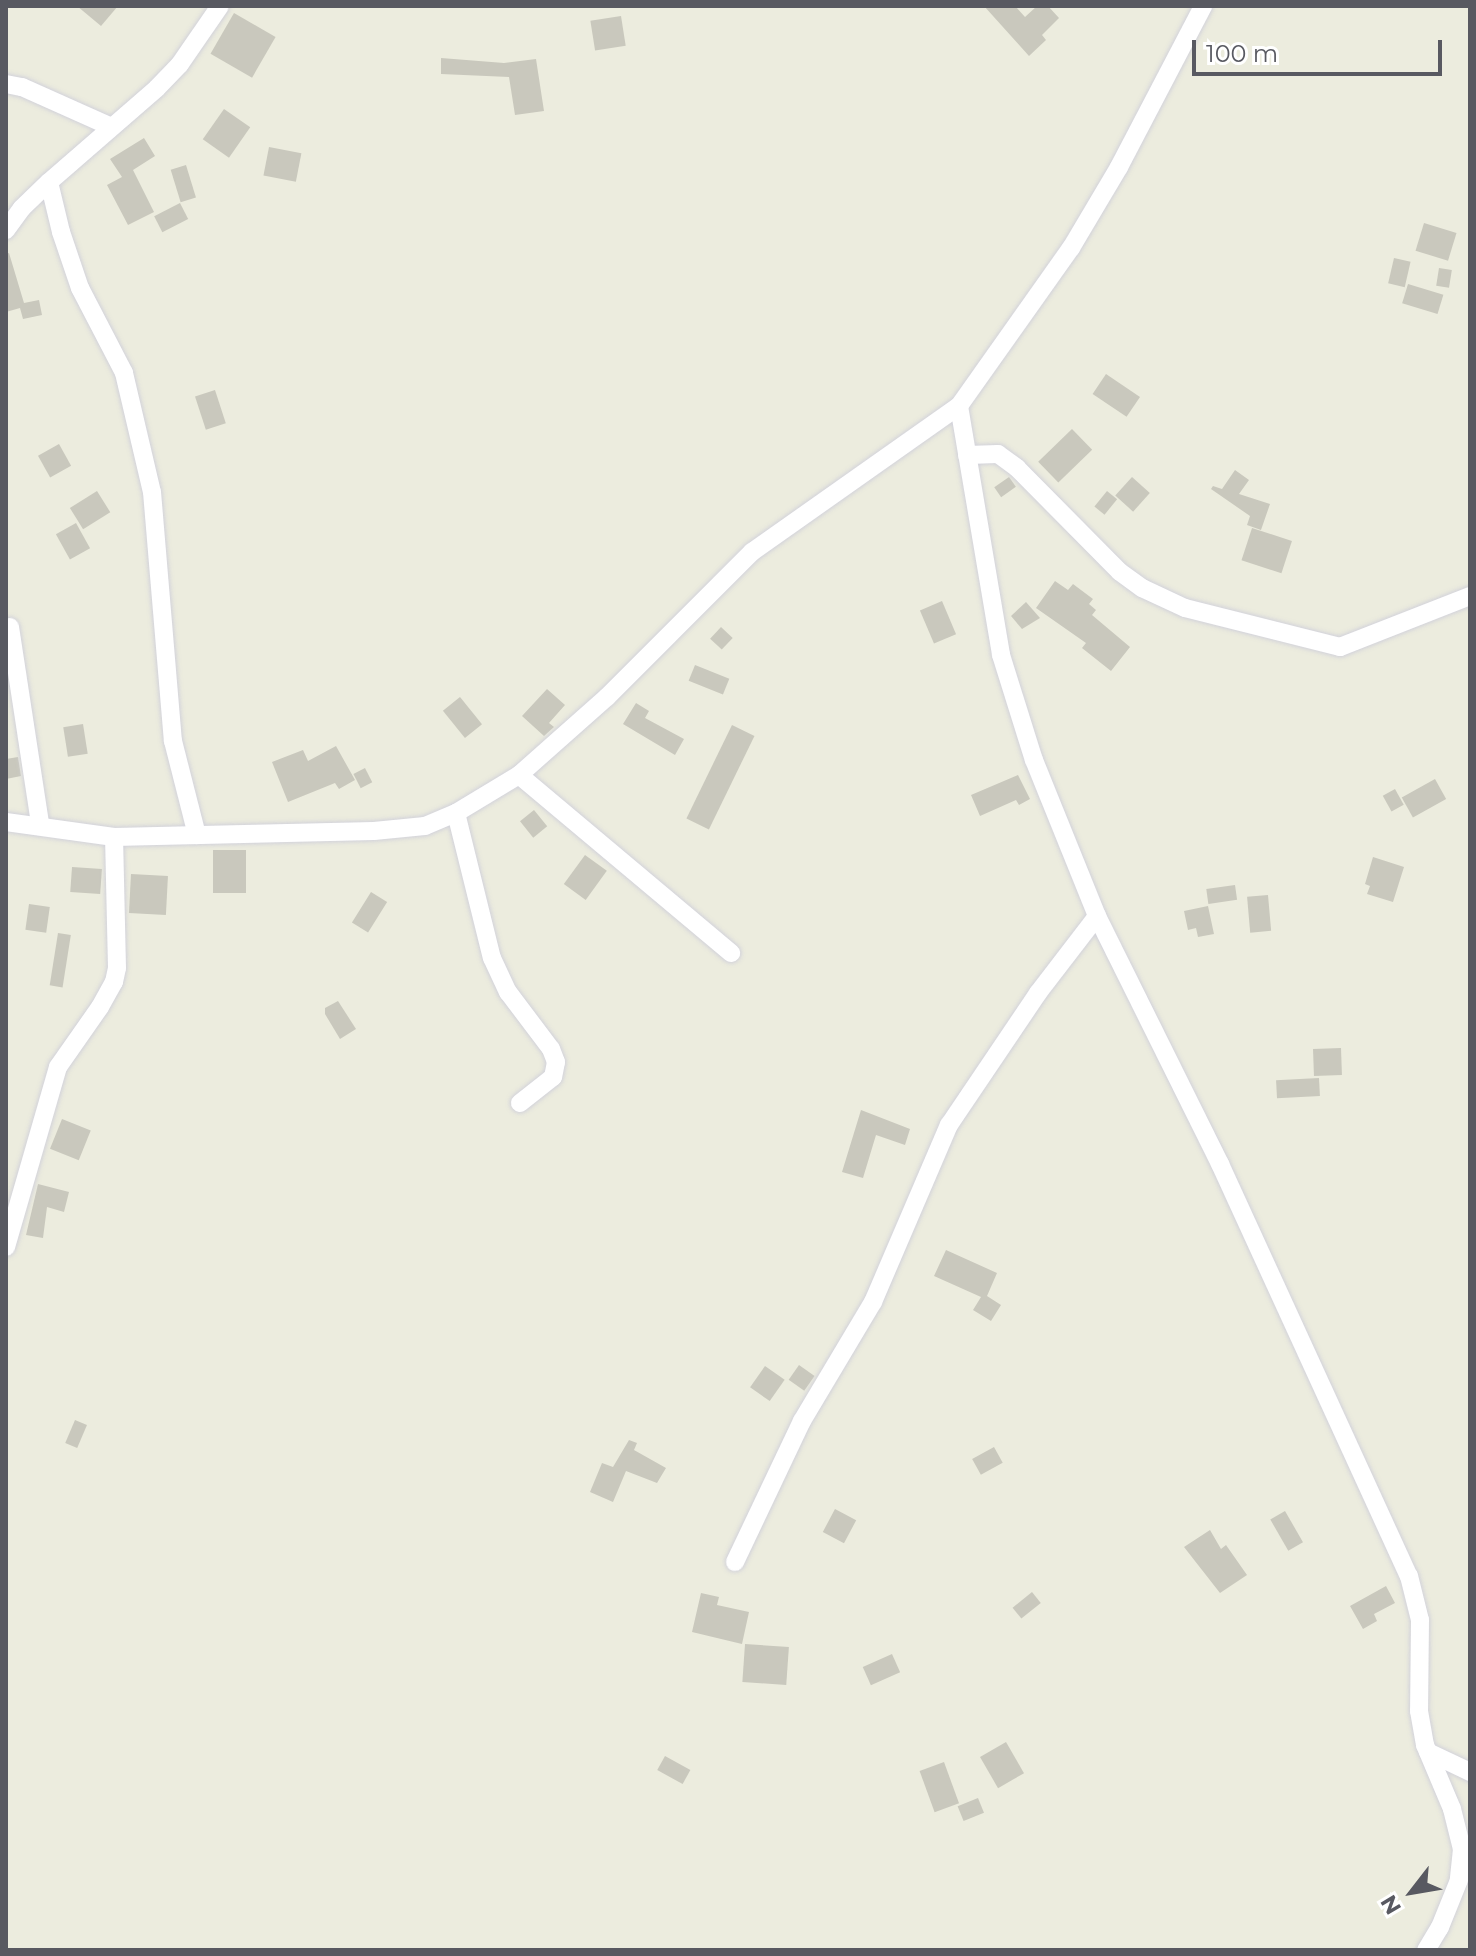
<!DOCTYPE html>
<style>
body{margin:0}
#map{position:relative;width:1476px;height:1956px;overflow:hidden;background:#ececde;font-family:Montserrat,sans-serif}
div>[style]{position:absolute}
.building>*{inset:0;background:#c9c8bd;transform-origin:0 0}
.roads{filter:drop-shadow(0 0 2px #d2d2da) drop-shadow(0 0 2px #d2d2da)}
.minor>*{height:18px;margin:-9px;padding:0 9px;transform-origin:9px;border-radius:9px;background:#fff}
span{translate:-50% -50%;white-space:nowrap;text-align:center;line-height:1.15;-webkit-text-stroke:7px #fff;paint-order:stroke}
.frame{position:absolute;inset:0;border:8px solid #585961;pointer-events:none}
.north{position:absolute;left:1372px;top:1852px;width:80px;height:80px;-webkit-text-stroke:6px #fff;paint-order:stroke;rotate:239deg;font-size:22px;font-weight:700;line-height:32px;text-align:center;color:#585961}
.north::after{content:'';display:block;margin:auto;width:28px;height:36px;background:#585961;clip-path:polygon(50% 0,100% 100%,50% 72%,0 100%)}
.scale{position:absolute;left:1192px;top:40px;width:250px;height:36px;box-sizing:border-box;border:4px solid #585961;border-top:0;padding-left:10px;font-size:24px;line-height:28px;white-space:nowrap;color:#585961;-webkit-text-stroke:6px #fff;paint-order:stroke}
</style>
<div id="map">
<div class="building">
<i style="clip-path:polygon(77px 6px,118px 6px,101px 26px)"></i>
<i style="clip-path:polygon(984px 6px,1015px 6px,1025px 17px,1037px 6px,1048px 6px,1059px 18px,1042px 35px,1046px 40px,1029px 56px)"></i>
<i style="left:234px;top:13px;width:48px;height:47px;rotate:30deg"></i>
<i style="left:621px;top:16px;width:30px;height:31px;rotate:81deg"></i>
<i style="clip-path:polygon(441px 58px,504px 63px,536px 59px,544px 111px,515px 115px,509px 77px,441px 74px)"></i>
<i style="left:224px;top:109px;width:32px;height:37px;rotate:35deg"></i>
<i style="clip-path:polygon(144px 138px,155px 156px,133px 170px,154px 212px,128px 225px,107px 185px,122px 177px,110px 159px)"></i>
<i style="left:269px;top:147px;width:33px;height:29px;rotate:11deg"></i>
<i style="left:186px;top:165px;width:34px;height:16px;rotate:73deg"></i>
<i style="left:180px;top:203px;width:18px;height:29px;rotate:63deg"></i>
<i style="left:1424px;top:223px;width:34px;height:29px;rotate:17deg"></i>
<i style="clip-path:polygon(9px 253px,24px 303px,39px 300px,42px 315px,23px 319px,20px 308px,6px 312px,6px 254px)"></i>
<i style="left:1394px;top:258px;width:17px;height:26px;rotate:13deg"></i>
<i style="left:1439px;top:268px;width:13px;height:18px;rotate:9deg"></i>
<i style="left:1408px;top:284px;width:37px;height:20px;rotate:17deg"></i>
<i style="left:1106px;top:374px;width:41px;height:24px;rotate:34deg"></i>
<i style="left:215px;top:390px;width:35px;height:21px;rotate:72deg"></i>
<i style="left:1072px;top:429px;width:29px;height:47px;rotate:46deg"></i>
<i style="left:59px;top:444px;width:25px;height:24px;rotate:61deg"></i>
<i style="clip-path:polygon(1235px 470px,1249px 480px,1239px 494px,1270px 504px,1261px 530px,1247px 525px,1250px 516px,1211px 489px,1213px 486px,1222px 489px)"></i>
<i style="left:1009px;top:477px;width:12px;height:18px;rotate:55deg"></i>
<i style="left:1132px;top:477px;width:24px;height:25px;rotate:42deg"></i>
<i style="left:97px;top:491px;width:25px;height:32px;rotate:58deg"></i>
<i style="left:1107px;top:491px;width:13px;height:20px;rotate:39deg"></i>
<i style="left:76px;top:523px;width:29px;height:23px;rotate:61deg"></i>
<i style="left:1252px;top:528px;width:42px;height:34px;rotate:18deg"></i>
<i style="clip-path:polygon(1055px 581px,1068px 590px,1073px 584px,1093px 599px,1089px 604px,1096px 610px,1092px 615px,1130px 647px,1111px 671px,1082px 648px,1086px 643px,1036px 608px)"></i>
<i style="left:942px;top:601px;width:36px;height:24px;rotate:67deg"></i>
<i style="clip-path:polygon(1026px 602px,1040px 618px,1022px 629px,1011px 616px)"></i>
<i style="left:721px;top:627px;width:16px;height:16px;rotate:43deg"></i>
<i style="left:695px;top:665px;width:37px;height:17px;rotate:22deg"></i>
<i style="clip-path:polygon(547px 689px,565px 705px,549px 723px,554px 727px,544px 736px,522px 716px)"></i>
<i style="left:460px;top:697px;width:35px;height:22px;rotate:51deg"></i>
<i style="clip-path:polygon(636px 703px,649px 711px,645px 718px,684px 739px,675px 755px,623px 724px)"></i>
<i style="left:83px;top:724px;width:30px;height:20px;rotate:81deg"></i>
<i style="left:732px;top:725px;width:25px;height:104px;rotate:26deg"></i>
<i style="clip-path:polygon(336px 746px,355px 780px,339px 789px,335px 783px,288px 802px,272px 762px,303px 750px,308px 761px)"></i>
<i style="clip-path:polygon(18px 757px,21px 776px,6px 779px,6px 759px)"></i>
<i style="left:365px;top:768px;width:16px;height:13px;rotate:63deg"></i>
<i style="clip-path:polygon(1018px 775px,1030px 799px,1019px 805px,1016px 800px,980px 816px,971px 795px)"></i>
<i style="left:1435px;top:779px;width:23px;height:38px;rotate:61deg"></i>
<i style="left:1395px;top:789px;width:18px;height:14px;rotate:61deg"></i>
<i style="left:534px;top:810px;width:21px;height:18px;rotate:51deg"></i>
<i style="left:213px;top:850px;width:33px;height:43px"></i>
<i style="left:585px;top:855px;width:27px;height:36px;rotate:36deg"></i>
<i style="clip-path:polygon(1373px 857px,1404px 867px,1393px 902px,1367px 894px,1370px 886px,1365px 884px)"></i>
<i style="left:72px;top:867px;width:30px;height:25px;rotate:4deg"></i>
<i style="left:131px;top:874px;width:37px;height:39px;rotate:3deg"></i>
<i style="left:1235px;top:885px;width:15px;height:29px;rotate:82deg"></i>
<i style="left:371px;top:892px;width:19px;height:36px;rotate:32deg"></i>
<i style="left:1268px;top:895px;width:36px;height:21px;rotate:85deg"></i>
<i style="left:29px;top:904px;width:21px;height:26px;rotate:8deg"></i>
<i style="clip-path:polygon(1208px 906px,1214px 934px,1198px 937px,1196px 928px,1188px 930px,1184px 911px)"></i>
<i style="left:58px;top:933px;width:13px;height:53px;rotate:9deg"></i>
<i style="clip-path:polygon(338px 1001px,356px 1029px,340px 1039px,325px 1014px,325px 1008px)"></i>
<i style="left:1341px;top:1048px;width:27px;height:28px;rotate:88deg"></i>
<i style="left:1319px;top:1078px;width:18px;height:43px;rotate:87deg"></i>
<i style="clip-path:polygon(861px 1110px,910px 1129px,905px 1145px,876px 1135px,863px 1178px,842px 1172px)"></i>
<i style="left:62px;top:1119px;width:31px;height:32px;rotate:22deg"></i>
<i style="clip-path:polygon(38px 1184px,69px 1192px,64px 1212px,47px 1207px,43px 1238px,26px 1235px)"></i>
<i style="clip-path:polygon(946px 1250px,997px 1273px,987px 1296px,1001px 1305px,991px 1321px,973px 1310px,981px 1297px,934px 1276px)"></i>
<i style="left:799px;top:1365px;width:19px;height:18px;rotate:35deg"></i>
<i style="left:765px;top:1366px;width:24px;height:26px;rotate:35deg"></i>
<i style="left:75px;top:1420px;width:13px;height:25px;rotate:23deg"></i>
<i style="clip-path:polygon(629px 1440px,637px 1443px,634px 1450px,666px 1468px,657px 1483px,626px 1471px,613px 1502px,590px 1492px,602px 1463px,613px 1467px)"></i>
<i style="left:994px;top:1447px;width:18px;height:25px;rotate:61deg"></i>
<i style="left:835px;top:1509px;width:24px;height:26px;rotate:28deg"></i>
<i style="left:1285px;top:1511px;width:36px;height:17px;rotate:60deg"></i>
<i style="clip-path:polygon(1210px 1530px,1221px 1549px,1226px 1545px,1247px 1575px,1220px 1593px,1184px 1547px)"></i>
<i style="clip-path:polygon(1386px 1586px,1395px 1603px,1374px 1614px,1377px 1621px,1363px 1629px,1350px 1606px)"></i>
<i style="left:1032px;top:1592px;width:14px;height:25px;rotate:51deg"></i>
<i style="clip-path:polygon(701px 1593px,719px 1597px,717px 1605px,749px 1612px,742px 1644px,692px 1632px)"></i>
<i style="left:745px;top:1644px;width:44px;height:38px;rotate:4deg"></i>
<i style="left:892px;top:1654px;width:20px;height:32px;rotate:66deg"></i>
<i style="left:1006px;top:1742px;width:36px;height:30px;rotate:60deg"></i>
<i style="left:665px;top:1756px;width:29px;height:16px;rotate:29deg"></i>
<i style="left:944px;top:1762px;width:44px;height:26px;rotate:70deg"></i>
<i style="left:978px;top:1798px;width:16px;height:22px;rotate:68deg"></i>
</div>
<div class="roads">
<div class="minor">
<i style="left:6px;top:84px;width:16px;rotate:11deg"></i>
<i style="left:22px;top:87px;width:95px;rotate:24.1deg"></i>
<i style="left:49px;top:182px;width:51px;rotate:76.5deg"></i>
<i style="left:61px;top:232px;width:59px;rotate:71.3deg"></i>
<i style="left:80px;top:288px;width:96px;rotate:62.6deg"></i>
<i style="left:124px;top:373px;width:122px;rotate:76.8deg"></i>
<i style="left:152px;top:492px;width:250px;rotate:85.2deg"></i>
<i style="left:173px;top:741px;width:97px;rotate:75.7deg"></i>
<i style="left:6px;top:230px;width:27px;rotate:-54deg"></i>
<i style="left:22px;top:208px;width:37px;rotate:-44deg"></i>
<i style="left:49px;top:182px;width:143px;rotate:-41deg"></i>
<i style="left:157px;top:88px;width:33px;rotate:-46deg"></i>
<i style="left:180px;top:64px;width:70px;rotate:-55.4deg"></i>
<i style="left:959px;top:406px;width:253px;rotate:80.4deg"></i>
<i style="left:1001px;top:655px;width:110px;rotate:72.6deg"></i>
<i style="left:1034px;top:760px;width:168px;rotate:68deg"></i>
<i style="left:1097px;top:916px;width:277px;rotate:63.6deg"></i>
<i style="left:1220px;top:1164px;width:453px;rotate:65.4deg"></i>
<i style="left:1409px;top:1576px;width:45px;rotate:76deg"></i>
<i style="left:1420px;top:1620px;width:91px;rotate:90.6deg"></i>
<i style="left:1419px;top:1711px;width:35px;rotate:80deg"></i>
<i style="left:1425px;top:1745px;width:69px;rotate:67.1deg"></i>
<i style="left:1452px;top:1809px;width:41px;rotate:76deg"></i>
<i style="left:1462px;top:1849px;width:31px;rotate:96deg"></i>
<i style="left:1459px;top:1880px;width:51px;rotate:112deg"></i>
<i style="left:1440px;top:1927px;width:27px;rotate:121deg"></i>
<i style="left:967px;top:455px;width:31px;rotate:-2deg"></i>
<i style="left:998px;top:454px;width:24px;rotate:36deg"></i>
<i style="left:1017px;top:468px;width:146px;rotate:45.3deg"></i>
<i style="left:1120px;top:572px;width:27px;rotate:36deg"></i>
<i style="left:1142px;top:588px;width:47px;rotate:24.9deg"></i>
<i style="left:1185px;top:608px;width:160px;rotate:14.1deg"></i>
<i style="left:1340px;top:647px;width:140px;rotate:-21.4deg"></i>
<i style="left:10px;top:627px;width:199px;rotate:81.3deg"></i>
<i style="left:519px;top:775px;width:277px;rotate:40deg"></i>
<i style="left:456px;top:813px;width:149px;rotate:76.1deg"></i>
<i style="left:492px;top:958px;width:38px;rotate:65deg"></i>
<i style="left:508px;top:992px;width:71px;rotate:53deg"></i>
<i style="left:551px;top:1049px;width:14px;rotate:69deg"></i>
<i style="left:556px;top:1062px;width:15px;rotate:101deg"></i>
<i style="left:553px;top:1077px;width:42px;rotate:141.8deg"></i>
<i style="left:6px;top:822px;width:109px;rotate:7.9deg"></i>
<i style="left:114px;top:837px;width:260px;rotate:-1.3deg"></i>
<i style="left:374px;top:831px;width:51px;rotate:-5.6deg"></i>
<i style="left:425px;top:826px;width:34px;rotate:-23deg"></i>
<i style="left:456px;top:813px;width:74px;rotate:-31.1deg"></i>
<i style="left:519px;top:775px;width:118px;rotate:-41.6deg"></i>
<i style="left:607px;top:697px;width:205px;rotate:-45deg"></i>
<i style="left:752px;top:552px;width:253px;rotate:-35.2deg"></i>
<i style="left:959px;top:406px;width:194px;rotate:-54.7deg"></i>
<i style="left:1071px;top:248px;width:94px;rotate:-59.3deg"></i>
<i style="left:1119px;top:167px;width:182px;rotate:-62.4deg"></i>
<i style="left:6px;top:1247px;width:187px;rotate:-73.9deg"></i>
<i style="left:58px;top:1067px;width:73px;rotate:-55deg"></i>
<i style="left:100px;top:1007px;width:29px;rotate:-61deg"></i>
<i style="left:114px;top:982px;width:14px;rotate:-78deg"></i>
<i style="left:117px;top:968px;width:131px;rotate:-91.3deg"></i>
<i style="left:735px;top:1562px;width:156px;rotate:-64.6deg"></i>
<i style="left:802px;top:1421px;width:139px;rotate:-59.2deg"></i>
<i style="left:873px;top:1302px;width:193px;rotate:-66.8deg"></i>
<i style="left:949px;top:1125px;width:159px;rotate:-56deg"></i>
<i style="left:1038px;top:993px;width:97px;rotate:-52.5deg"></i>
<i style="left:1428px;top:1752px;width:47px;rotate:25.5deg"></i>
</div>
</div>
<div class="frame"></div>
<div class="north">N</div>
<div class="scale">100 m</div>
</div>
